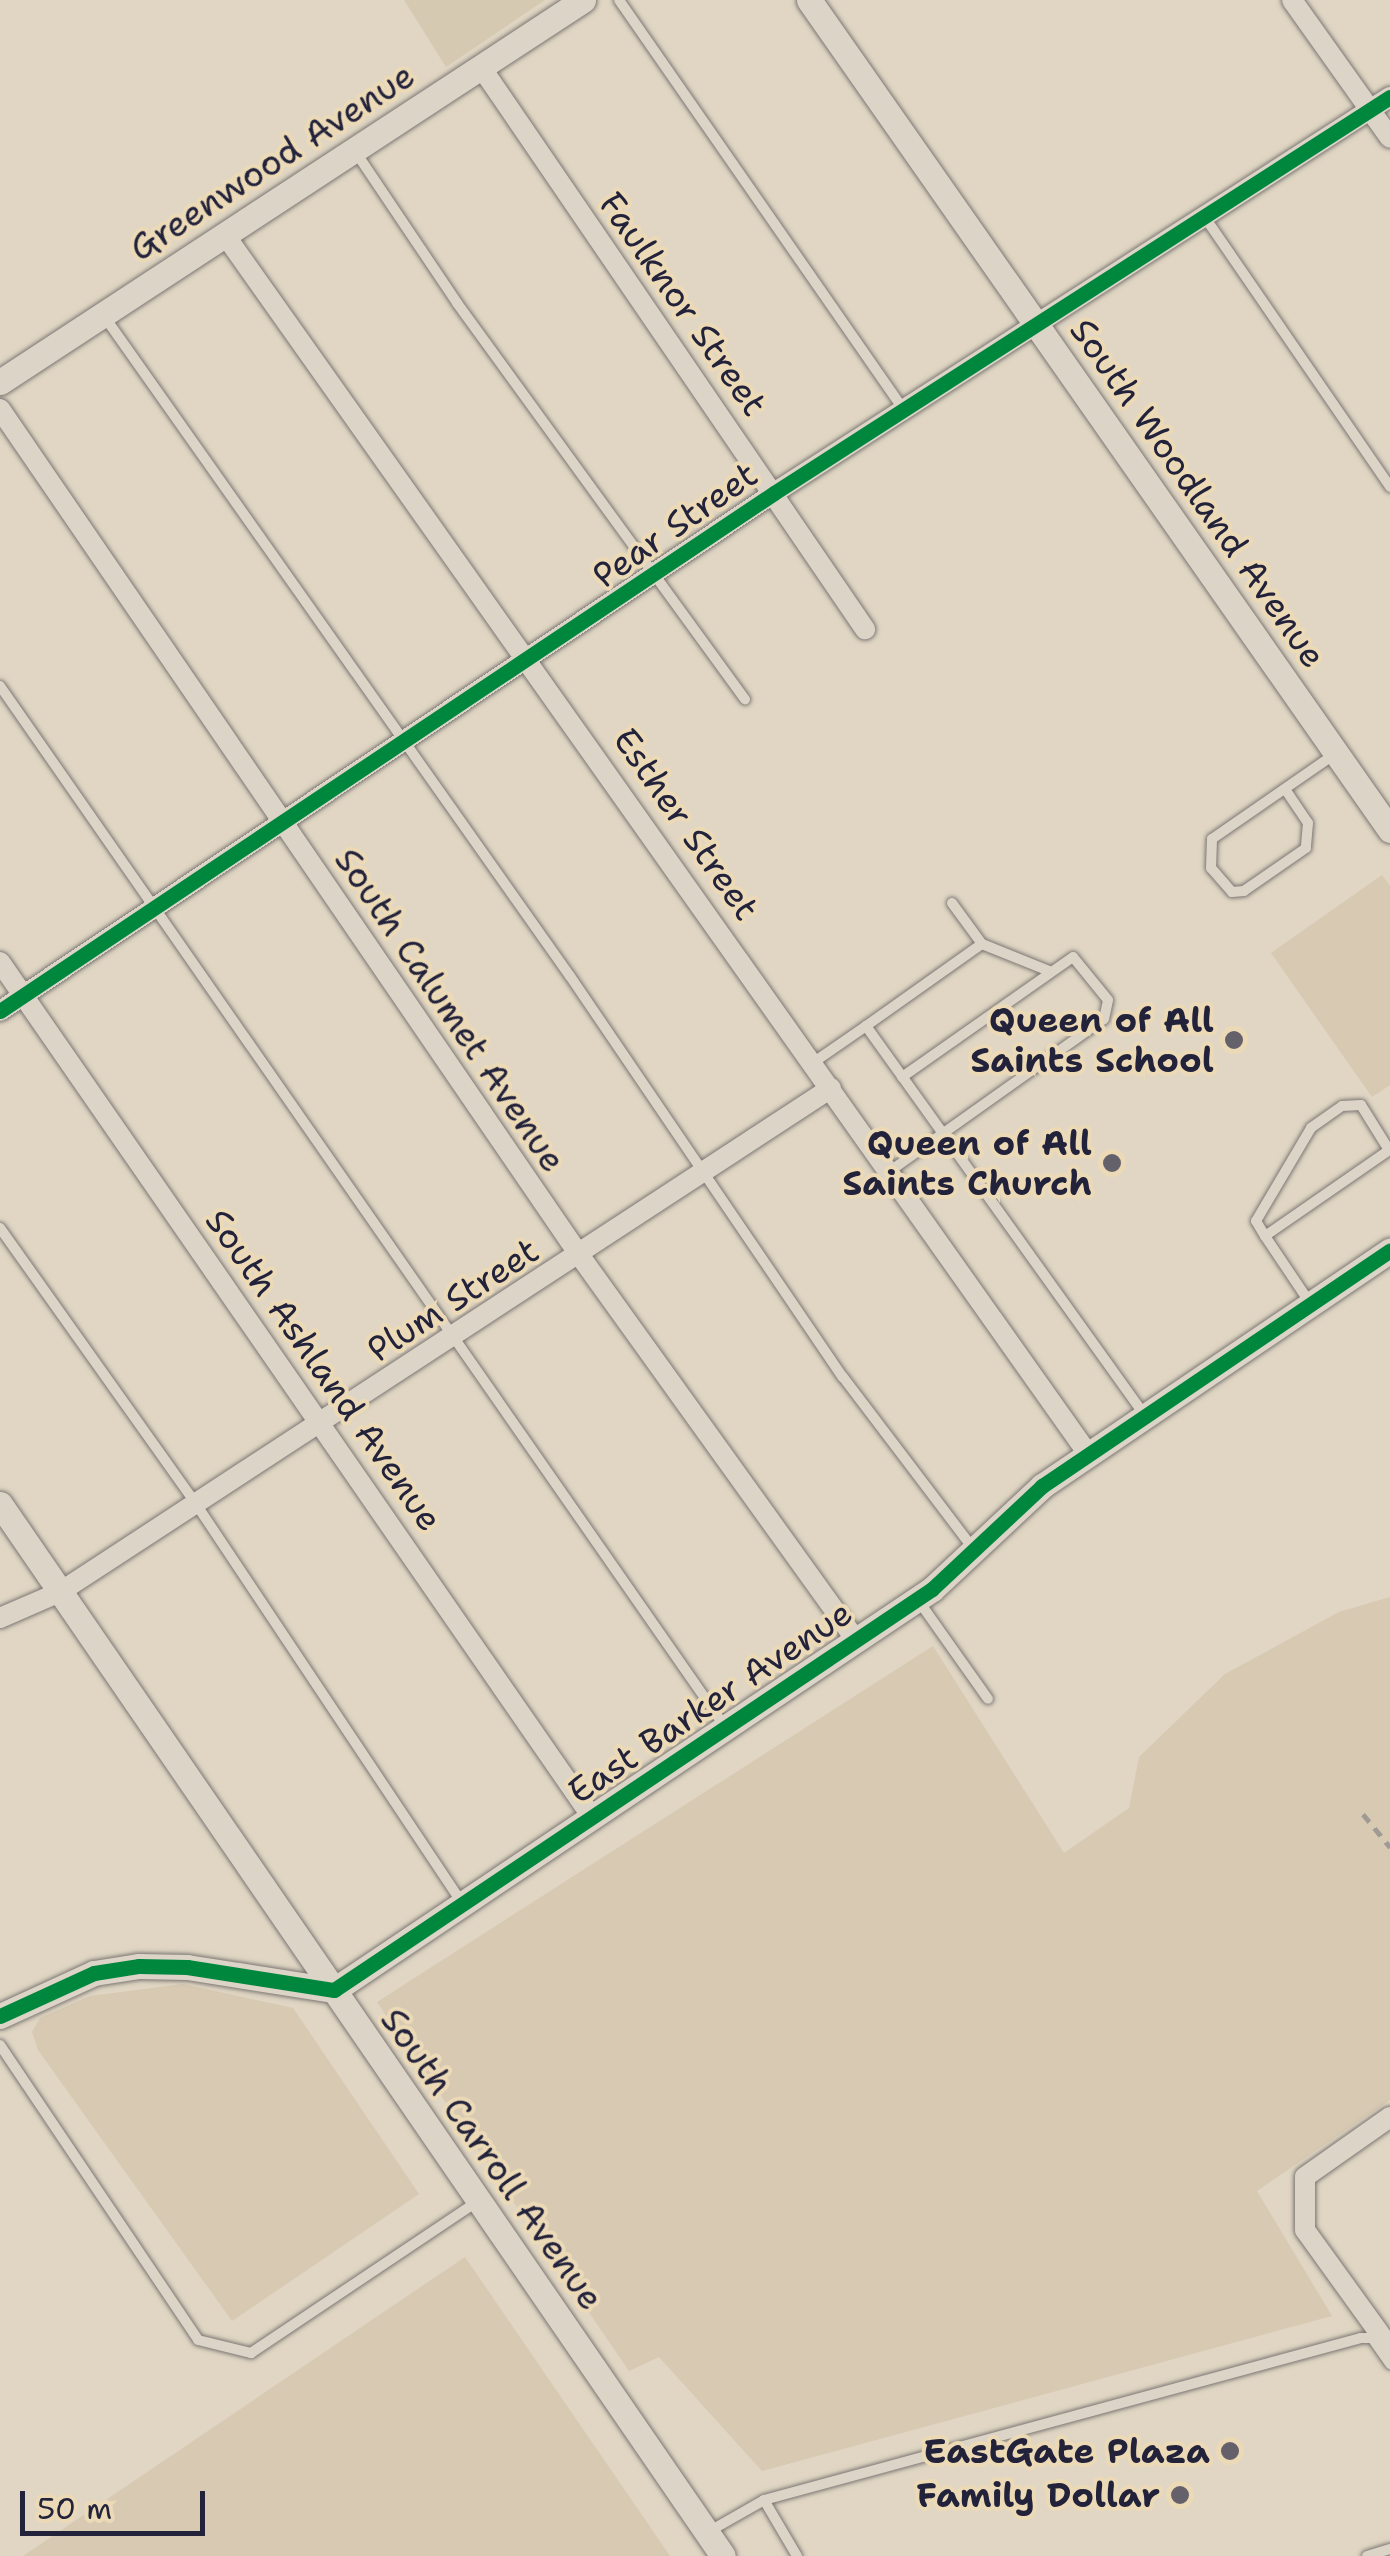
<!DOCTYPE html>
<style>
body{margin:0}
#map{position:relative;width:1390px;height:2556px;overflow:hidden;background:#e0d6c3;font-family:"Shantell Sans",sans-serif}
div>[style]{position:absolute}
.built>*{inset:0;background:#d6c9b2}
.green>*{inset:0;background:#d7c9b2}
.path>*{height:5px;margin-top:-2.5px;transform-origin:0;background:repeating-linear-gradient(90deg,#9f9a94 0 10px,transparent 0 18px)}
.roads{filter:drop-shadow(0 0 2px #7c7774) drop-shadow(0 0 2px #7c7774)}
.service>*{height:10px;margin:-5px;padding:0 5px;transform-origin:5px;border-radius:5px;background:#dcd4c7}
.minor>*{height:20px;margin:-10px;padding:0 10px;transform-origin:10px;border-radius:10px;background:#dcd4c7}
.tertiary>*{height:25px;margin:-12.5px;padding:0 12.5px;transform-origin:12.5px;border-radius:12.5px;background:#dcd4c7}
.cycleway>*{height:15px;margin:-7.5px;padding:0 7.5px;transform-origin:7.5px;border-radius:7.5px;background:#00873e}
.dots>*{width:28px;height:28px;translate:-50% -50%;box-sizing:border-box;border:5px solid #ecdab7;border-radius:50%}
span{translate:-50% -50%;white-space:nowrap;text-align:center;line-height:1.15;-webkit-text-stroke:8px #ecdab7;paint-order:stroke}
.street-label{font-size:35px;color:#22223b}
.poi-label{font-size:35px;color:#22223b;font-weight:700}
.right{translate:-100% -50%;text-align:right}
.scale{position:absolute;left:20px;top:2491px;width:185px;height:45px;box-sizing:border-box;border:5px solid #22223b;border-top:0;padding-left:12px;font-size:30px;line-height:35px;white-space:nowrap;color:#22223b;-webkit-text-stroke:8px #ecdab7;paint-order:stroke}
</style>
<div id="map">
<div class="built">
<i style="clip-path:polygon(404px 0,545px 0,446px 67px)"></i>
</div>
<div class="green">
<i style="clip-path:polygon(1382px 875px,1390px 886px,1390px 1085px,1372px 1097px,1271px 953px)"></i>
<i style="clip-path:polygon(1390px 1597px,1390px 2100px,1257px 2191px,1332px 2316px,762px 2471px,659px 2357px,629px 2371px,377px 2002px,933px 1646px,1064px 1853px,1129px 1808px,1139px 1757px,1225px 1674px,1339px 1612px)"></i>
<i style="clip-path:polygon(183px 1984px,293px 2008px,419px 2194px,232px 2321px,38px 2050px,32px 2032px,40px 2018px,90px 1996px)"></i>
<i style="clip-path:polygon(465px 2257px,670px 2556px,23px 2556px)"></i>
</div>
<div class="path">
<i style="left:1363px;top:1814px;width:43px;rotate:50.7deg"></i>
</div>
<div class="roads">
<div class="service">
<i style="left:619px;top:0;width:498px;rotate:55.2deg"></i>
<i style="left:355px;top:151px;width:183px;rotate:56.1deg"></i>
<i style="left:457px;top:303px;width:490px;rotate:54deg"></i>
<i style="left:1204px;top:216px;width:329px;rotate:55.5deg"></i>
<i style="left:104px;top:316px;width:808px;rotate:54.78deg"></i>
<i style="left:570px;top:976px;width:485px;rotate:55.8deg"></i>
<i style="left:843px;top:1377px;width:215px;rotate:52.8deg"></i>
<i style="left:0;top:686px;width:1269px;rotate:55.14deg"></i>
<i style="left:1285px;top:789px;width:41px;rotate:55.9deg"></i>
<i style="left:1308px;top:823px;width:25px;rotate:95deg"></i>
<i style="left:1306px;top:848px;width:75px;rotate:145.3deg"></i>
<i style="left:1244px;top:891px;width:12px;rotate:175deg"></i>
<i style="left:1232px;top:892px;width:32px;rotate:-131deg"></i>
<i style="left:1211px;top:868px;width:29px;rotate:-88deg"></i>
<i style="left:1212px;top:839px;width:151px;rotate:-34.7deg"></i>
<i style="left:952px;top:903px;width:51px;rotate:53.8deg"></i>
<i style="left:982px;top:944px;width:72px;rotate:21.9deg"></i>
<i style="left:866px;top:1026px;width:142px;rotate:-35.3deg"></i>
<i style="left:814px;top:1062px;width:63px;rotate:-34.7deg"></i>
<i style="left:866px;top:1026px;width:478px;rotate:54.4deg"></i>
<i style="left:890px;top:1171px;width:262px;rotate:-35.4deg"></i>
<i style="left:1104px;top:1019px;width:19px;rotate:-78deg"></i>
<i style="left:1108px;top:1000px;width:55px;rotate:-129.1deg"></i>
<i style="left:1073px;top:957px;width:209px;rotate:144.9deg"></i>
<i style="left:0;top:1228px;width:339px;rotate:54.6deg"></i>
<i style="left:196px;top:1504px;width:480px;rotate:56.3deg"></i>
<i style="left:1265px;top:1236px;width:151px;rotate:-34.7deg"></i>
<i style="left:1389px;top:1150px;width:53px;rotate:-121.9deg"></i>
<i style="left:1361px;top:1105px;width:19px;rotate:177deg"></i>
<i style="left:1342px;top:1106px;width:38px;rotate:145deg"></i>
<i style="left:1311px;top:1128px;width:108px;rotate:120.6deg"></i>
<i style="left:1256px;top:1221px;width:17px;rotate:59deg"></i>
<i style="left:1265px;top:1236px;width:81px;rotate:56.1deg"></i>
<i style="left:918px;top:1600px;width:121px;rotate:54.7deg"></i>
<i style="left:0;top:2045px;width:355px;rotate:56.1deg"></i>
<i style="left:198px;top:2340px;width:55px;rotate:13.8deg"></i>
<i style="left:251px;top:2353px;width:273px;rotate:-33.8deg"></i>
<i style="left:764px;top:2500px;width:65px;rotate:59.5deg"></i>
<i style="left:708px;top:2532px;width:64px;rotate:-29.7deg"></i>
<i style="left:764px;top:2500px;width:619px;rotate:-15.18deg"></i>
<i style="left:1361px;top:2338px;width:11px"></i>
<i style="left:1372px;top:2338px;width:32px;rotate:55deg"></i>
<i style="left:1367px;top:2556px;width:24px;rotate:-17deg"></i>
</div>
<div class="minor">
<i style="left:1292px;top:0;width:169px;rotate:54.6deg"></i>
<i style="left:481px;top:67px;width:681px;rotate:55.66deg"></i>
<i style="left:225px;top:235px;width:1494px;rotate:54.7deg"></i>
<i style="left:0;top:409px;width:1027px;rotate:55.6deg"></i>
<i style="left:580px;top:1256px;width:473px;rotate:54.3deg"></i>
<i style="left:0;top:962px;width:1040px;rotate:55.3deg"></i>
<i style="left:0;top:1011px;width:931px;rotate:-33.79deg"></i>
<i style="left:774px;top:493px;width:732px;rotate:-32.74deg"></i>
<i style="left:0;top:1618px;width:65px;rotate:-23.4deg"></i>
<i style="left:60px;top:1592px;width:921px;rotate:-33.17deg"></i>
<i style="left:1390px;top:2117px;width:104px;rotate:144.8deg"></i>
<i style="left:1305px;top:2177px;width:53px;rotate:90deg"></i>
<i style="left:1305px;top:2230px;width:145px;rotate:54.2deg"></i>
</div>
<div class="tertiary">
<i style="left:809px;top:0;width:1013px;rotate:55.01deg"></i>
<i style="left:0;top:382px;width:697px;rotate:-33.23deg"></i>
<i style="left:0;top:1504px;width:1276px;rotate:55.5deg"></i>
<i style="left:0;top:2016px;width:103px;rotate:-24.6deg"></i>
<i style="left:94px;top:1973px;width:46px;rotate:-8.8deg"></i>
<i style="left:139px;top:1966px;width:48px;rotate:1.2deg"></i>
<i style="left:187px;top:1967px;width:149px;rotate:8.9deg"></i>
<i style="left:334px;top:1990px;width:720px;rotate:-33.84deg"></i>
<i style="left:932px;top:1589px;width:151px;rotate:-43.1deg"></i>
<i style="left:1042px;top:1486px;width:420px;rotate:-34.1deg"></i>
</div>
</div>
<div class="cycleway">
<i style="left:0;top:1011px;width:931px;rotate:-33.79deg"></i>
<i style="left:774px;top:493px;width:732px;rotate:-32.74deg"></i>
<i style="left:0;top:2016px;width:103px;rotate:-24.6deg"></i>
<i style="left:94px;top:1973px;width:46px;rotate:-8.8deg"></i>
<i style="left:139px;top:1966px;width:48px;rotate:1.2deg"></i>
<i style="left:187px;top:1967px;width:149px;rotate:8.9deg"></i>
<i style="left:334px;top:1990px;width:720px;rotate:-33.84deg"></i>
<i style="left:932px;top:1589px;width:151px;rotate:-43.1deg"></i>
<i style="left:1042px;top:1486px;width:420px;rotate:-34.1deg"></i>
</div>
<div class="dots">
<i style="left:1234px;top:1040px;background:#64616b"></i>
<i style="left:1112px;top:1163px;background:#64616b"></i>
<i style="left:1230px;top:2451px;background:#64616b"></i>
<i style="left:1180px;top:2495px;background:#64616b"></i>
</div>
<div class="street-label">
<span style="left:272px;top:162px;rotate:-33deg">Greenwood Avenue</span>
<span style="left:683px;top:304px;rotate:55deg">Faulknor Street</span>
<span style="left:1198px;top:493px;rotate:55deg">South Woodland Avenue</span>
<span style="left:675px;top:525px;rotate:-35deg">Pear Street</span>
<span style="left:686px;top:824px;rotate:55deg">Esther Street</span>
<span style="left:450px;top:1010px;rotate:56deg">South Calumet Avenue</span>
<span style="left:453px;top:1300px;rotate:-33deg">Plum Street</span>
<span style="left:324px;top:1370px;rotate:55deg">South Ashland Avenue</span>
<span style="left:710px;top:1702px;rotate:-34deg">East Barker Avenue</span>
<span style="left:492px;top:2159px;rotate:55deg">South Carroll Avenue</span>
</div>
<div class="poi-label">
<span class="right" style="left:1214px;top:1040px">Queen of All<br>Saints School</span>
<span class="right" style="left:1092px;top:1163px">Queen of All<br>Saints Church</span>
<span class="right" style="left:1210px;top:2451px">EastGate Plaza</span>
<span class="right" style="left:1160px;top:2495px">Family Dollar</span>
</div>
<div class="scale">50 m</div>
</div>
